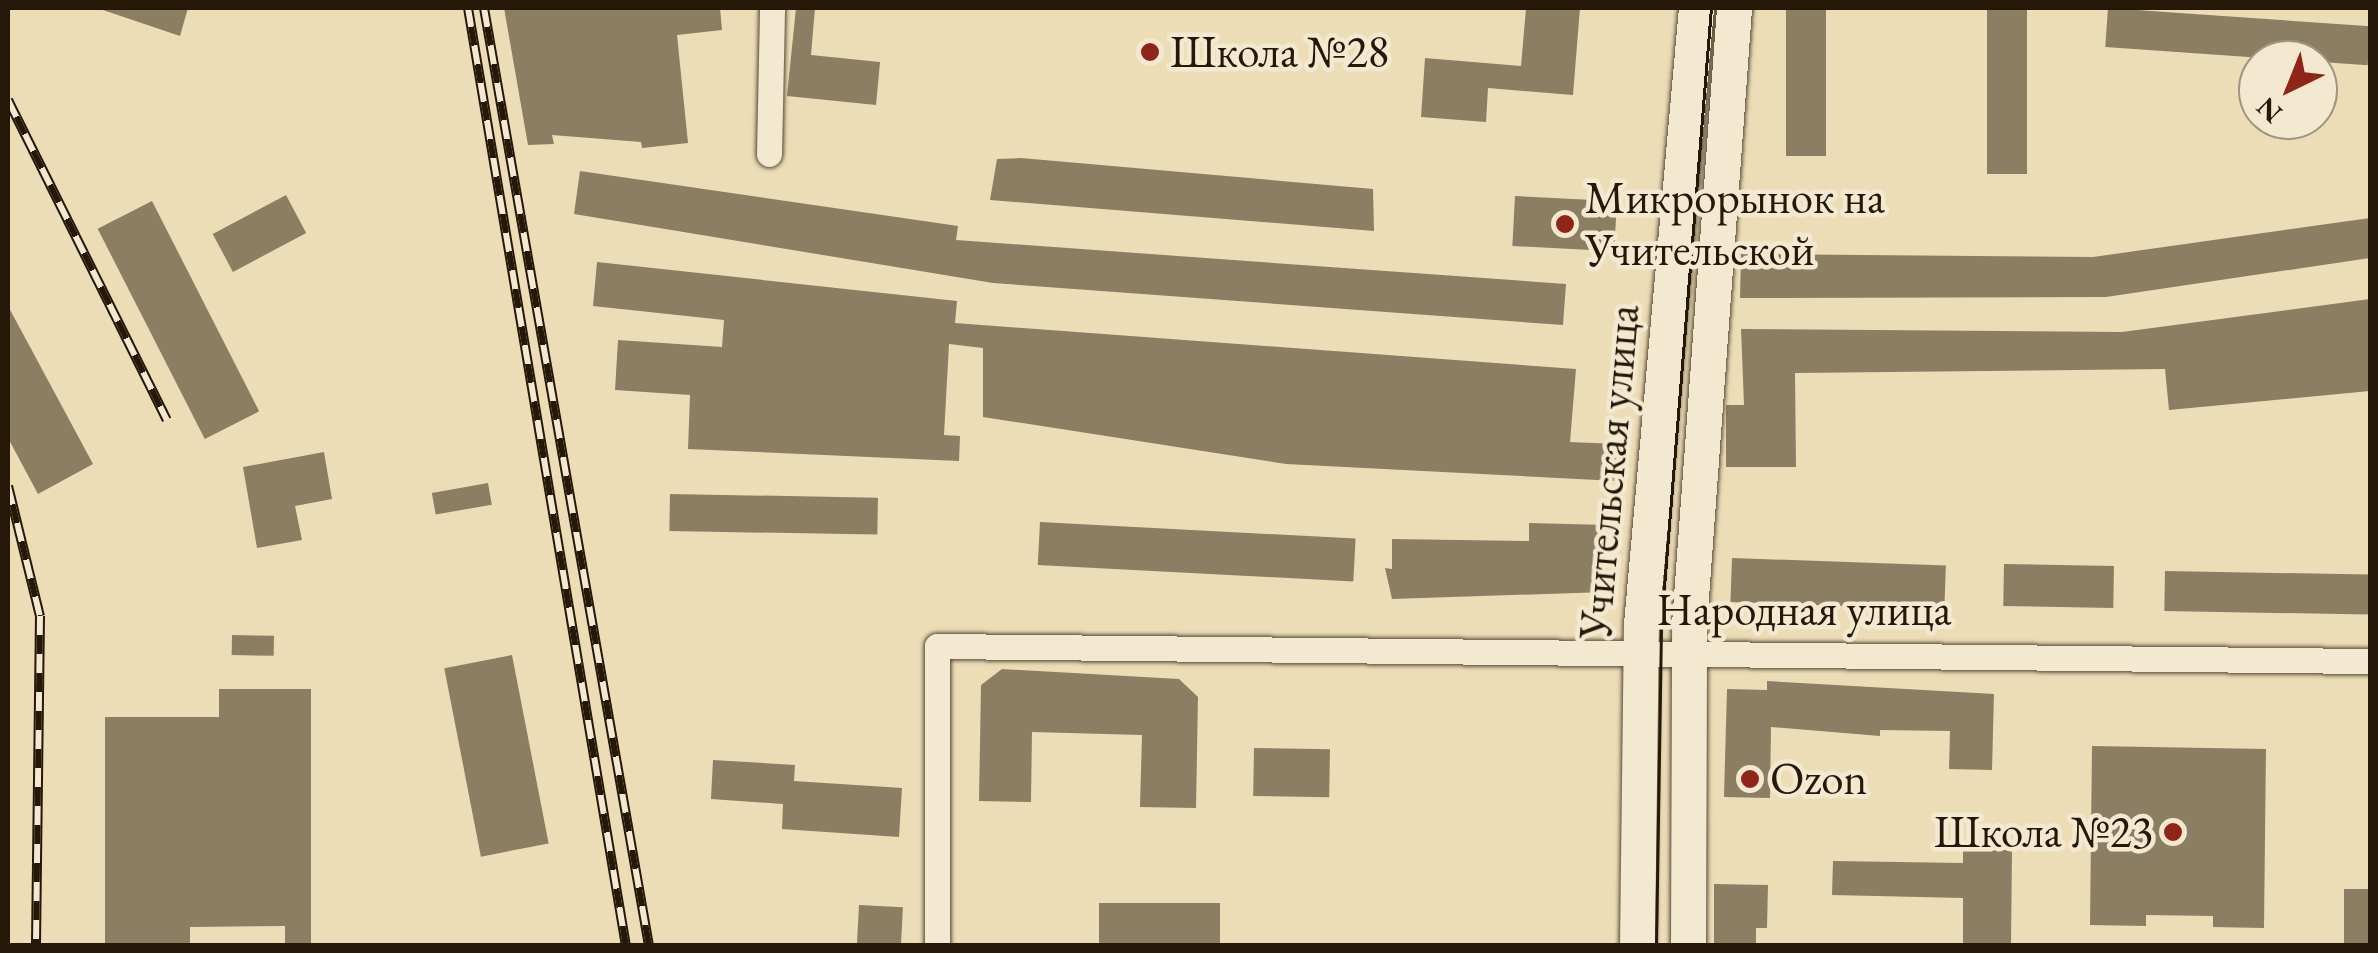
<!DOCTYPE html>
<meta charset="utf-8">
<style>
body{margin:0}
#map{position:relative;width:2378px;height:953px;overflow:hidden;background:#ecddb7;font-family:"EB Garamond",serif}
div>[style]{position:absolute}
.building>*{inset:0;background:#8c7e63;transform-origin:0 0}
.roads{filter:drop-shadow(0 0 2px #574934) drop-shadow(0 0 2px #574934)}
.street>*{height:25px;margin:-12.5px;padding:0 12.5px;transform-origin:12.5px;border-radius:12.5px;background:#f3e9d0}
.secondary>*{height:35px;margin:-17.5px;padding:0 17.5px;transform-origin:17.5px;border-radius:17.5px;background:#f3e9d0}
.tram>*{height:2.5px;margin:-1.25px;padding:0 1.25px;transform-origin:1.25px;border-radius:1.25px;background:#251809}
.rail>*{height:10px;margin-top:-5px;transform-origin:0;background:repeating-linear-gradient(90deg,#f3e9d0 0 19px,#251809 0 38px);box-sizing:border-box;border-block:2px solid #251809}
.dots>*{width:28px;height:28px;translate:-50% -50%;box-sizing:border-box;border:5px solid #f3e9d0;border-radius:50%}
span{translate:-50% -50%;white-space:nowrap;text-align:center;line-height:1.15;-webkit-text-stroke:9px #f3e9d0;paint-order:stroke}
.poi-label{font-size:45px;color:#251809}
.left{translate:0 -50%;text-align:left}
.right{translate:-100% -50%;text-align:right}
.street-label{font-size:45px;color:#251809}
.frame{position:absolute;inset:0;border:10px solid #251809;pointer-events:none}
.north{position:absolute;left:2238px;top:40px;width:100px;height:100px;box-sizing:border-box;background:#f3e9d0;border:2px solid #a19580;border-radius:50%;rotate:223deg;font-size:28px;font-weight:700;line-height:40px;text-align:center;color:#251809}
.north::after{content:'';display:block;margin:auto;width:35px;height:45px;background:#8f2418;clip-path:polygon(50% 0,100% 100%,50% 72%,0 100%)}
</style>
<div id="map">
<div class="building">
<i style="clip-path:polygon(97px 8px,188px 8px,180px 36px)"></i>
<i style="clip-path:polygon(504px 8px,720px 8px,722px 30px,677px 35px,688px 143px,642px 148px,641px 142px,552px 135px,554px 144px,528px 145px)"></i>
<i style="clip-path:polygon(796px 8px,815px 8px,811px 55px,880px 62px,876px 105px,787px 96px)"></i>
<i style="clip-path:polygon(1526px 8px,1580px 8px,1573px 95px,1488px 88px,1486px 122px,1421px 117px,1425px 58px,1521px 66px)"></i>
<i style="left:1786px;top:8px;width:40px;height:148px"></i>
<i style="left:1987px;top:8px;width:40px;height:166px"></i>
<i style="left:2108px;top:8px;width:263px;height:39px;rotate:4deg"></i>
<i style="clip-path:polygon(1021px 158px,1373px 189px,1374px 231px,990px 200px,997px 159px)"></i>
<i style="clip-path:polygon(580px 171px,958px 226px,956px 240px,1566px 284px,1563px 325px,993px 283px,574px 214px)"></i>
<i style="left:286px;top:195px;width:43px;height:83px;rotate:62deg"></i>
<i style="left:1515px;top:196px;width:102px;height:50px;rotate:3deg"></i>
<i style="left:152px;top:201px;width:236px;height:61px;rotate:63deg"></i>
<i style="clip-path:polygon(2370px 218px,2370px 258px,2106px 297px,1740px 298px,1741px 254px,2093px 257px)"></i>
<i style="clip-path:polygon(597px 262px,957px 301px,955px 323px,1576px 369px,1570px 442px,1617px 444px,1616px 481px,1286px 464px,983px 417px,983px 348px,949px 344px,944px 435px,960px 436px,959px 461px,688px 449px,690px 395px,615px 390px,618px 340px,722px 347px,724px 320px,593px 306px)"></i>
<i style="clip-path:polygon(2370px 299px,2370px 391px,2169px 410px,2165px 369px,1795px 373px,1796px 467px,1726px 467px,1726px 405px,1744px 405px,1741px 329px,2122px 332px)"></i>
<i style="clip-path:polygon(8px 306px,93px 464px,38px 494px,8px 438px)"></i>
<i style="clip-path:polygon(324px 452px,332px 499px,295px 506px,302px 540px,257px 548px,243px 467px)"></i>
<i style="left:488px;top:483px;width:22px;height:57px;rotate:80deg"></i>
<i style="left:670px;top:494px;width:208px;height:37px;rotate:1deg"></i>
<i style="left:1040px;top:522px;width:316px;height:43px;rotate:3deg"></i>
<i style="clip-path:polygon(1529px 523px,1607px 525px,1606px 592px,1392px 599px,1385px 568px,1392px 569px,1392px 539px,1529px 541px)"></i>
<i style="left:1732px;top:558px;width:214px;height:44px;rotate:2deg"></i>
<i style="left:2004px;top:564px;width:110px;height:42px;rotate:1deg"></i>
<i style="left:2165px;top:571px;width:205px;height:40px;rotate:1deg"></i>
<i style="left:232px;top:635px;width:42px;height:20px;rotate:1deg"></i>
<i style="left:512px;top:655px;width:192px;height:69px;rotate:79deg"></i>
<i style="clip-path:polygon(1002px 669px,1179px 679px,1198px 697px,1196px 808px,1140px 807px,1142px 735px,1032px 732px,1031px 802px,979px 801px,981px 685px)"></i>
<i style="clip-path:polygon(1767px 681px,1994px 694px,1992px 770px,1949px 769px,1950px 731px,1880px 730px,1880px 736px,1771px 727px,1770px 798px,1724px 797px,1727px 689px,1767px 690px)"></i>
<i style="clip-path:polygon(219px 689px,311px 689px,311px 946px,285px 946px,285px 926px,190px 927px,190px 946px,105px 946px,105px 717px,219px 717px)"></i>
<i style="clip-path:polygon(2092px 746px,2266px 749px,2264px 928px,2213px 927px,2213px 916px,2146px 915px,2146px 926px,2090px 925px)"></i>
<i style="left:1254px;top:748px;width:76px;height:48px;rotate:1deg"></i>
<i style="clip-path:polygon(713px 760px,795px 765px,794px 781px,902px 788px,899px 837px,782px 829px,783px 804px,711px 799px)"></i>
<i style="clip-path:polygon(1963px 850px,2012px 850px,2011px 946px,1963px 946px,1963px 898px,1832px 895px,1833px 861px,1963px 863px)"></i>
<i style="clip-path:polygon(1714px 884px,1768px 885px,1767px 928px,1756px 928px,1756px 946px,1714px 946px)"></i>
<i style="left:2344px;top:889px;width:26px;height:57px"></i>
<i style="left:1099px;top:903px;width:121px;height:43px"></i>
<i style="left:859px;top:905px;width:44px;height:41px;rotate:3deg"></i>
</div>
<div class="roads">
<div class="street">
<i style="left:769px;top:154px;width:146px;rotate:-88.8deg"></i>
<i style="left:937px;top:946px;width:300px;rotate:-90deg"></i>
<i style="left:937px;top:646px;width:1433px;rotate:0.6deg"></i>
</div>
<div class="secondary">
<i style="left:1637px;top:946px;width:322px;rotate:-89.3deg"></i>
<i style="left:1641px;top:624px;width:618px;rotate:-84.9deg"></i>
<i style="left:1688px;top:946px;width:322px;rotate:-89.8deg"></i>
<i style="left:1689px;top:624px;width:618px;rotate:-85.82deg"></i>
</div>
</div>
<div class="tram">
<i style="left:1656px;top:946px;width:322px;rotate:-89.1deg"></i>
<i style="left:1661px;top:624px;width:618px;rotate:-85.36deg"></i>
</div>
<div class="rail">
<i style="left:468px;top:8px;width:951px;rotate:80.44deg"></i>
<i style="left:484px;top:8px;width:952px;rotate:80.02deg"></i>
<i style="left:8px;top:100px;width:357px;rotate:63.6deg"></i>
<i style="left:8px;top:486px;width:134px;rotate:76.2deg"></i>
<i style="left:40px;top:616px;width:330px;rotate:90.7deg"></i>
</div>
<div class="dots">
<i style="left:1150px;top:52px;background:#8f2418"></i>
<i style="left:1565px;top:224px;background:#8f2418"></i>
<i style="left:1750px;top:779px;background:#8f2418"></i>
<i style="left:2173px;top:832px;background:#8f2418"></i>
</div>
<div class="poi-label">
<span class="left" style="left:1170px;top:52px">Школа №28</span>
<span class="left" style="left:1585px;top:224px">Микрорынок на<br>Учительской</span>
<span class="left" style="left:1770px;top:779px">Ozon</span>
<span class="right" style="left:2153px;top:832px">Школа №23</span>
</div>
<div class="street-label">
<span style="left:1609px;top:472px;rotate:-85deg">Учительская улица</span>
<span style="left:1804px;top:610px">Народная улица</span>
</div>
<div class="frame"></div>
<div class="north">N</div>
</div>
